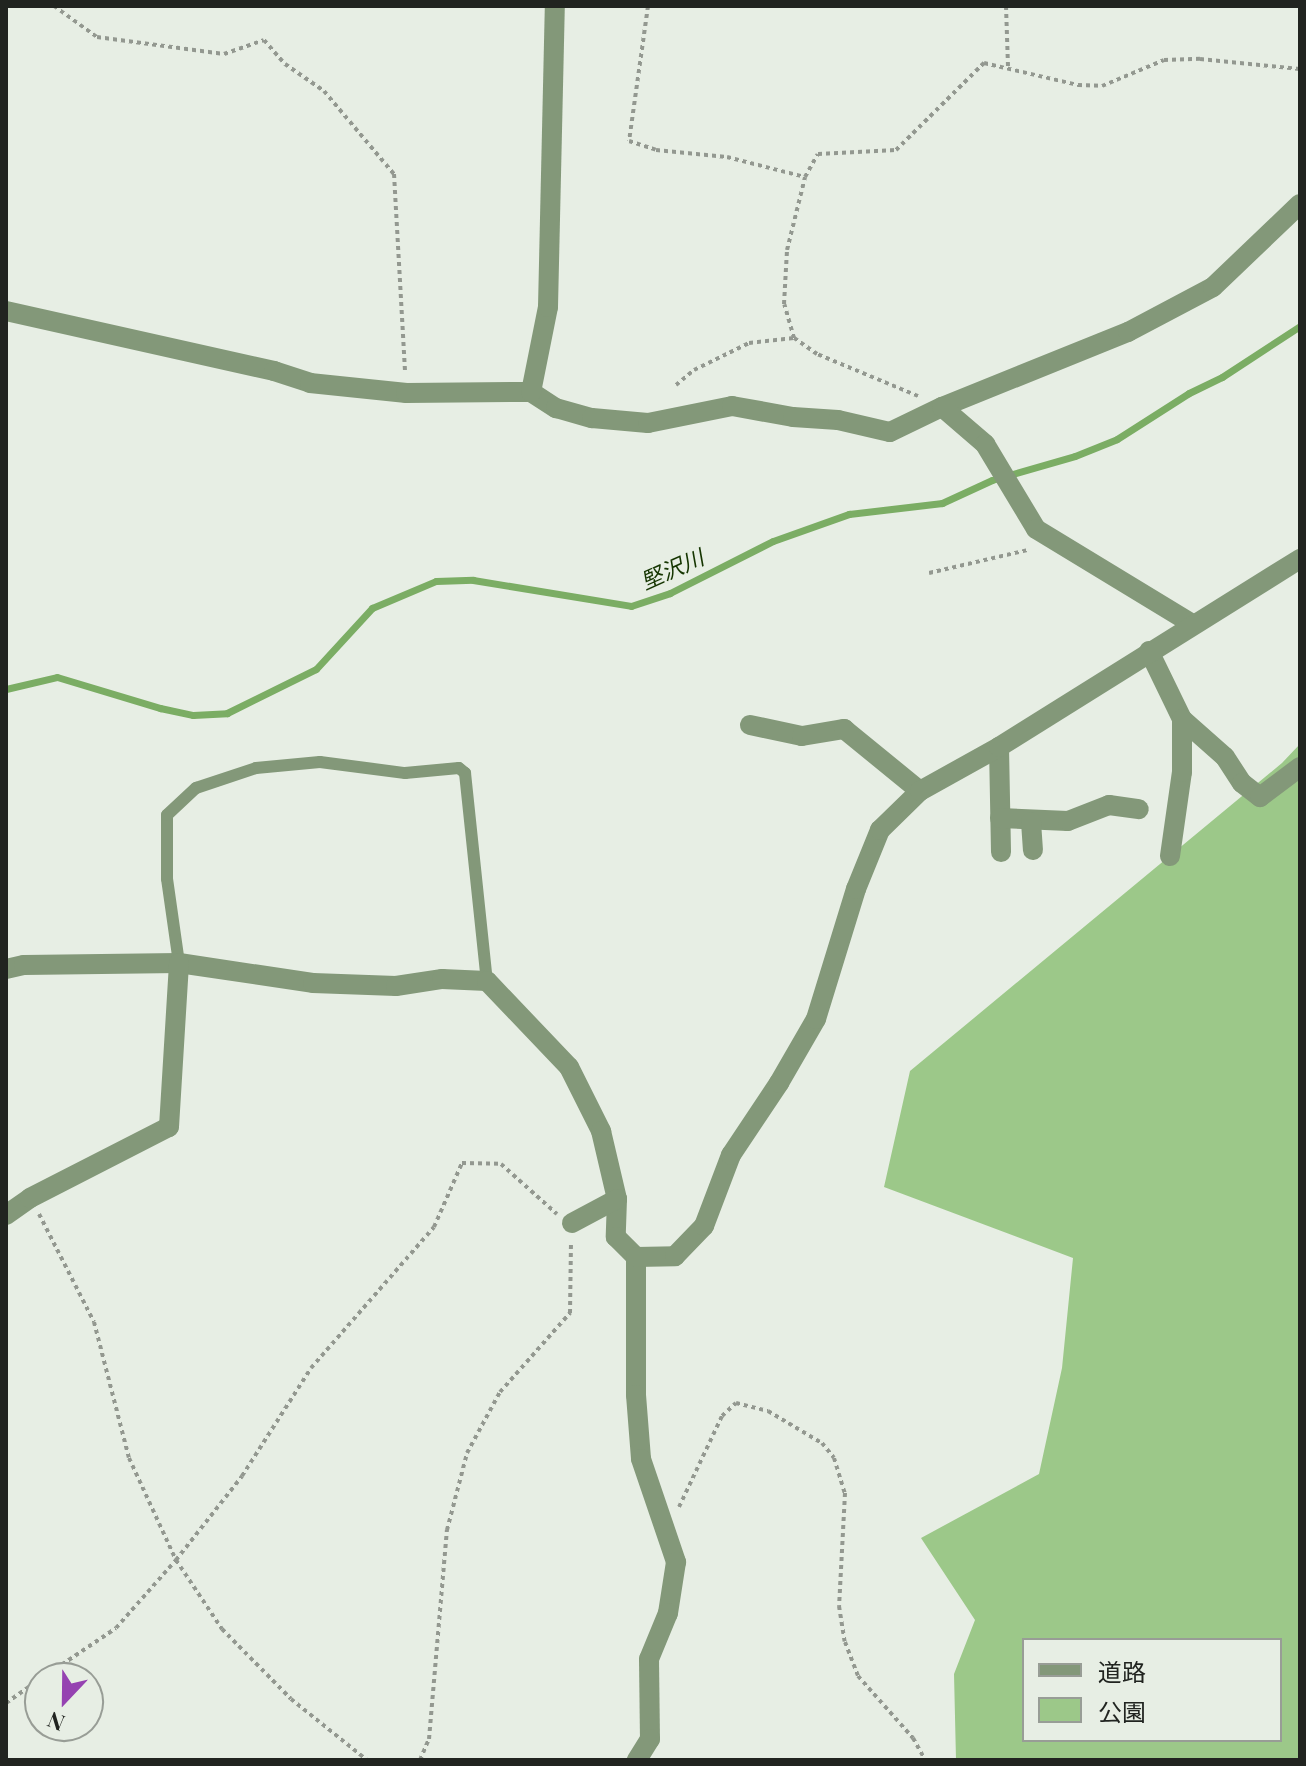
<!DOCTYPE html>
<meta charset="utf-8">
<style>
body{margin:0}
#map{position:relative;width:1306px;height:1766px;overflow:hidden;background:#e7eee4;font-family:"Playfair Display","Noto Sans JP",serif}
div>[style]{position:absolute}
.green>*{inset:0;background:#9cc889}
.stream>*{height:7px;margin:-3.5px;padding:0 3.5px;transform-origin:3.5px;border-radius:3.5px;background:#7bad64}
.path>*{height:4px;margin-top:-2px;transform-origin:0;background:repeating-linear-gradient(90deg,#939890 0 4px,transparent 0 8px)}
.lane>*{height:12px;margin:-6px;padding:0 6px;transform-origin:6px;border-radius:6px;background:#839879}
.street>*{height:20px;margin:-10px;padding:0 10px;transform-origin:10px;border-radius:10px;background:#839879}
span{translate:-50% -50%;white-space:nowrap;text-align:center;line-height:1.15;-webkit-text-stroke:8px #e7eee4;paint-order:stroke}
.water-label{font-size:22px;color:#153501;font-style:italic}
.frame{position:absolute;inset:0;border:8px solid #212420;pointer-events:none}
.legend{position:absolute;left:1022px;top:1638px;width:260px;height:104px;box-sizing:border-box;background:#e7eee4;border:2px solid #989d96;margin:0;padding:10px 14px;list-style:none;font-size:24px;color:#212420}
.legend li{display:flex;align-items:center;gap:16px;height:40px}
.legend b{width:40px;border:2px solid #989d96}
.north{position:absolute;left:24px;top:1662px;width:80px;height:80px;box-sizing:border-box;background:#e7eee4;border:2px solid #989d96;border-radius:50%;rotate:202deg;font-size:22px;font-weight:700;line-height:32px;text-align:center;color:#212420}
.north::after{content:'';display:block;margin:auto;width:28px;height:36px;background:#9542b1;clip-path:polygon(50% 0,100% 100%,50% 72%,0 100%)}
</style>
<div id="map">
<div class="green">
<i style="clip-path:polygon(evenodd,1300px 744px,1300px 1760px,956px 1760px,954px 1674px,975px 1620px,921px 1538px,1039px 1474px,1062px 1368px,1073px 1258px,884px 1187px,910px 1071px,1282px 763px,1300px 744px,1024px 1640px,1280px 1640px,1280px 1740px,1024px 1740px,1024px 1640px)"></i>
</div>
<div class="stream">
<i style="left:6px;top:689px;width:52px;rotate:-13.2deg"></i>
<i style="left:57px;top:677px;width:108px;rotate:16.8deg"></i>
<i style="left:160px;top:708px;width:34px;rotate:12deg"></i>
<i style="left:193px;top:715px;width:34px;rotate:-3deg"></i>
<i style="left:227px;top:713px;width:99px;rotate:-26.3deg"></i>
<i style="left:316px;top:669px;width:83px;rotate:-47.4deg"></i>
<i style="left:372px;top:608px;width:69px;rotate:-22.9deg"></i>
<i style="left:436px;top:581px;width:37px;rotate:-2deg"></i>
<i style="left:473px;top:580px;width:160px;rotate:9.3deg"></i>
<i style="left:631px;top:606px;width:41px;rotate:-18.4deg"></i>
<i style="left:670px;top:593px;width:115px;rotate:-26.8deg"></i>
<i style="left:773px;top:541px;width:81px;rotate:-19.6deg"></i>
<i style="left:849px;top:514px;width:94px;rotate:-6.7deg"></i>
<i style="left:942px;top:503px;width:55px;rotate:-24.7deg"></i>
<i style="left:992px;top:480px;width:86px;rotate:-16.1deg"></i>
<i style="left:1075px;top:456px;width:45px;rotate:-22deg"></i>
<i style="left:1117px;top:439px;width:85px;rotate:-32.6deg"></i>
<i style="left:1189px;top:393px;width:37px;rotate:-26deg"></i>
<i style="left:1222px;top:377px;width:93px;rotate:-33.2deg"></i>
</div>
<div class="path">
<i style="left:54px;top:6px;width:53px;rotate:35.8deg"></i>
<i style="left:97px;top:37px;width:128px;rotate:7.6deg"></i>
<i style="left:224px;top:54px;width:42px;rotate:-19.3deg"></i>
<i style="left:264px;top:40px;width:32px;rotate:49deg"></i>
<i style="left:285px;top:64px;width:47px;rotate:34.7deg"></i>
<i style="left:324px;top:91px;width:109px;rotate:49.9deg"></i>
<i style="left:394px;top:174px;width:197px;rotate:86.8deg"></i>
<i style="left:648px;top:6px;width:136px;rotate:98deg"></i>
<i style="left:629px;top:141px;width:28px;rotate:18deg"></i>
<i style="left:656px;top:150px;width:71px;rotate:5.6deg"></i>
<i style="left:727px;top:157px;width:81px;rotate:14.4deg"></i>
<i style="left:1006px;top:6px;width:60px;rotate:88.1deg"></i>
<i style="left:676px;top:385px;width:23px;rotate:-40deg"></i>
<i style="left:694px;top:370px;width:61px;rotate:-26.1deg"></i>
<i style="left:749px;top:343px;width:45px;rotate:-6.3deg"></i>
<i style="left:918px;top:396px;width:109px;rotate:-157.4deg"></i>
<i style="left:817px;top:354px;width:28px;rotate:-145deg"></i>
<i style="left:794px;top:338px;width:35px;rotate:-106deg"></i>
<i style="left:784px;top:304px;width:54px;rotate:-86.8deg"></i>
<i style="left:787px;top:250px;width:75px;rotate:-76.1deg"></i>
<i style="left:805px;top:177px;width:26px;rotate:-61deg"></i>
<i style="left:818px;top:154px;width:78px;rotate:-2.9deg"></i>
<i style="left:896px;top:150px;width:124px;rotate:-44.7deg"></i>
<i style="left:984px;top:63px;width:97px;rotate:13.2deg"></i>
<i style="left:1078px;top:85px;width:24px;rotate:2deg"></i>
<i style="left:1102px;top:86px;width:67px;rotate:-22.8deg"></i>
<i style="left:1164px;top:60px;width:36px;rotate:-2deg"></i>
<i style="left:1200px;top:59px;width:100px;rotate:5.7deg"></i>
<i style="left:929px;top:573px;width:102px;rotate:-13.1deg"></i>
<i style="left:39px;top:1214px;width:121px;rotate:63deg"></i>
<i style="left:94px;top:1322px;width:140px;rotate:75.6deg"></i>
<i style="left:129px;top:1458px;width:112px;rotate:65.3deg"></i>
<i style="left:176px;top:1560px;width:83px;rotate:56.3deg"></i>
<i style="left:222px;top:1629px;width:98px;rotate:45.4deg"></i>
<i style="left:291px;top:1699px;width:97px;rotate:38.8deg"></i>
<i style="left:679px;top:1507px;width:101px;rotate:-64.7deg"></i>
<i style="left:722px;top:1416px;width:19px;rotate:-43deg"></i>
<i style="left:736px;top:1403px;width:33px;rotate:14deg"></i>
<i style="left:768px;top:1411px;width:63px;rotate:30.7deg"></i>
<i style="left:822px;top:1443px;width:19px;rotate:51deg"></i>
<i style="left:834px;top:1458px;width:37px;rotate:73deg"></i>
<i style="left:845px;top:1493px;width:113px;rotate:93deg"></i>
<i style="left:839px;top:1606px;width:36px;rotate:81deg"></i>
<i style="left:845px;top:1642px;width:36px;rotate:69deg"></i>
<i style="left:858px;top:1676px;width:83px;rotate:48.4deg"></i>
<i style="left:913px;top:1738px;width:25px;rotate:61deg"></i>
<i style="left:42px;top:1678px;width:89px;rotate:-34deg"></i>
<i style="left:116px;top:1628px;width:91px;rotate:-48.6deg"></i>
<i style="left:176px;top:1560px;width:107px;rotate:-51.8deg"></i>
<i style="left:242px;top:1476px;width:128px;rotate:-57.4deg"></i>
<i style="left:311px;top:1368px;width:187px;rotate:-48.9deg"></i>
<i style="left:434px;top:1227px;width:70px;rotate:-66.4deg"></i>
<i style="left:462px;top:1163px;width:39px;rotate:1deg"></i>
<i style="left:501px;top:1164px;width:75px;rotate:41.8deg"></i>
<i style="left:6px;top:1703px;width:42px;rotate:-35.2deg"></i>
<i style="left:420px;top:1760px;width:23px;rotate:-67deg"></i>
<i style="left:429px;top:1739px;width:210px;rotate:-85.1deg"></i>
<i style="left:447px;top:1530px;width:80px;rotate:-75.4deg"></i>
<i style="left:467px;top:1453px;width:69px;rotate:-61.6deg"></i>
<i style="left:500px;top:1392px;width:106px;rotate:-48.5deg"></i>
<i style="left:570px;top:1313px;width:71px;rotate:-89.2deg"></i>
</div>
<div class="lane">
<i style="left:179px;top:963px;width:85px;rotate:-98.1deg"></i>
<i style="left:167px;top:879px;width:64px;rotate:-90deg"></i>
<i style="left:167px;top:815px;width:40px;rotate:-43deg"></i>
<i style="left:196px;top:788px;width:63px;rotate:-18.4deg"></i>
<i style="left:256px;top:768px;width:64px;rotate:-5.4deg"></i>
<i style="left:320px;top:762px;width:86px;rotate:7.4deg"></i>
<i style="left:405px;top:773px;width:54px;rotate:-5.3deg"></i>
<i style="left:459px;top:768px;width:8px;rotate:40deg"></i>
<i style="left:465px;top:773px;width:209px;rotate:84deg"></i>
</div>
<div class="street">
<i style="left:6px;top:311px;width:275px;rotate:12.6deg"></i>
<i style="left:274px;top:371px;width:38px;rotate:18deg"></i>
<i style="left:310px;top:383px;width:97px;rotate:5.9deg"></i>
<i style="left:406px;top:393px;width:125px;rotate:-0.5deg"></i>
<i style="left:531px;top:392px;width:30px;rotate:33deg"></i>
<i style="left:556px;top:408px;width:37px;rotate:16deg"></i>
<i style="left:592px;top:418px;width:56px;rotate:5.1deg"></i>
<i style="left:648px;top:423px;width:86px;rotate:-11.4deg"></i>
<i style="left:732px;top:406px;width:62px;rotate:10.2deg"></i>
<i style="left:793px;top:417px;width:45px;rotate:3.8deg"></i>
<i style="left:838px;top:420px;width:53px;rotate:13deg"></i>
<i style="left:890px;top:432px;width:58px;rotate:-25.7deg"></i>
<i style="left:942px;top:407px;width:201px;rotate:-22deg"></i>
<i style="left:1128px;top:332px;width:96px;rotate:-27.9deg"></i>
<i style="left:1213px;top:287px;width:120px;rotate:-43.7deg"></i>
<i style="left:531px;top:392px;width:87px;rotate:-78.7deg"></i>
<i style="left:548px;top:307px;width:301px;rotate:-88.7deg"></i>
<i style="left:942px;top:407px;width:57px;rotate:40.7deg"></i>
<i style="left:985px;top:444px;width:99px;rotate:59deg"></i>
<i style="left:1036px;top:529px;width:183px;rotate:31.3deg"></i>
<i style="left:1149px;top:651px;width:76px;rotate:64.1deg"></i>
<i style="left:1182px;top:719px;width:57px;rotate:41.5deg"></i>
<i style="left:1225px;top:757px;width:31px;rotate:57deg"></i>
<i style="left:1242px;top:783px;width:23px;rotate:38deg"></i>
<i style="left:1260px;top:797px;width:50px;rotate:-36.9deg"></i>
<i style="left:750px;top:725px;width:53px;rotate:11.9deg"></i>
<i style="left:802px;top:736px;width:43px;rotate:-9.5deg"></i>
<i style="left:844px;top:729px;width:98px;rotate:39.2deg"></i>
<i style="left:999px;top:747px;width:105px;rotate:88.9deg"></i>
<i style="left:1000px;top:818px;width:68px;rotate:2.5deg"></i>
<i style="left:1068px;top:821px;width:44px;rotate:-21.3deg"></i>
<i style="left:1109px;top:805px;width:30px;rotate:8deg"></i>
<i style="left:1031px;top:822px;width:28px;rotate:86deg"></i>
<i style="left:1170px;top:856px;width:85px;rotate:-81.9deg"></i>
<i style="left:1182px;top:772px;width:53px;rotate:-90deg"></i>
<i style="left:6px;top:969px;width:18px;rotate:-13deg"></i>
<i style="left:24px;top:965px;width:155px;rotate:-0.7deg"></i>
<i style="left:179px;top:963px;width:135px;rotate:8.5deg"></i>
<i style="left:313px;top:983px;width:83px;rotate:2.1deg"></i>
<i style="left:396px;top:986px;width:47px;rotate:-8.7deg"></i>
<i style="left:442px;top:979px;width:45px;rotate:2.5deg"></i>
<i style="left:487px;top:981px;width:119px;rotate:46.4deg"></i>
<i style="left:569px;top:1067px;width:72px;rotate:63.4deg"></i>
<i style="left:601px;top:1131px;width:70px;rotate:76.8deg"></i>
<i style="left:617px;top:1199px;width:38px;rotate:92deg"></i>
<i style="left:616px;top:1237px;width:28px;rotate:45deg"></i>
<i style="left:636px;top:1257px;width:138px;rotate:90deg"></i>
<i style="left:636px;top:1395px;width:64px;rotate:85.5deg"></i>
<i style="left:641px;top:1459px;width:109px;rotate:71.2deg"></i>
<i style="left:676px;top:1562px;width:52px;rotate:98.9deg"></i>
<i style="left:668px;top:1613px;width:50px;rotate:112.4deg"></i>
<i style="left:649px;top:1659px;width:80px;rotate:89.3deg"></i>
<i style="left:650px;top:1739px;width:25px;rotate:122deg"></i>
<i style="left:6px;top:1215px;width:29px;rotate:-35deg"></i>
<i style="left:30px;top:1198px;width:156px;rotate:-27.1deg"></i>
<i style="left:169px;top:1127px;width:164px;rotate:-86.5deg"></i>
<i style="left:572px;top:1223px;width:51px;rotate:-28.1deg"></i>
<i style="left:636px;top:1257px;width:39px;rotate:-1deg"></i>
<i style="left:675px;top:1256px;width:42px;rotate:-46deg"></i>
<i style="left:704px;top:1226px;width:76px;rotate:-69.2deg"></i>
<i style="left:731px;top:1155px;width:87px;rotate:-56.3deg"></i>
<i style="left:779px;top:1083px;width:74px;rotate:-60deg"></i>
<i style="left:816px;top:1019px;width:136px;rotate:-72.9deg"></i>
<i style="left:856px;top:889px;width:64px;rotate:-67.9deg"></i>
<i style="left:880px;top:830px;width:56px;rotate:-44.3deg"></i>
<i style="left:920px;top:791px;width:90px;rotate:-29.1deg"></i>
<i style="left:999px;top:747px;width:355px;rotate:-32deg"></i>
</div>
<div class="water-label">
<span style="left:672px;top:569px;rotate:-24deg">堅沢川</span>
</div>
<div class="frame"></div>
<ul class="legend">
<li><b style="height:10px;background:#839879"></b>道路</li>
<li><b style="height:22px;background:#9cc889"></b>公園</li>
</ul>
<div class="north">N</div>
</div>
